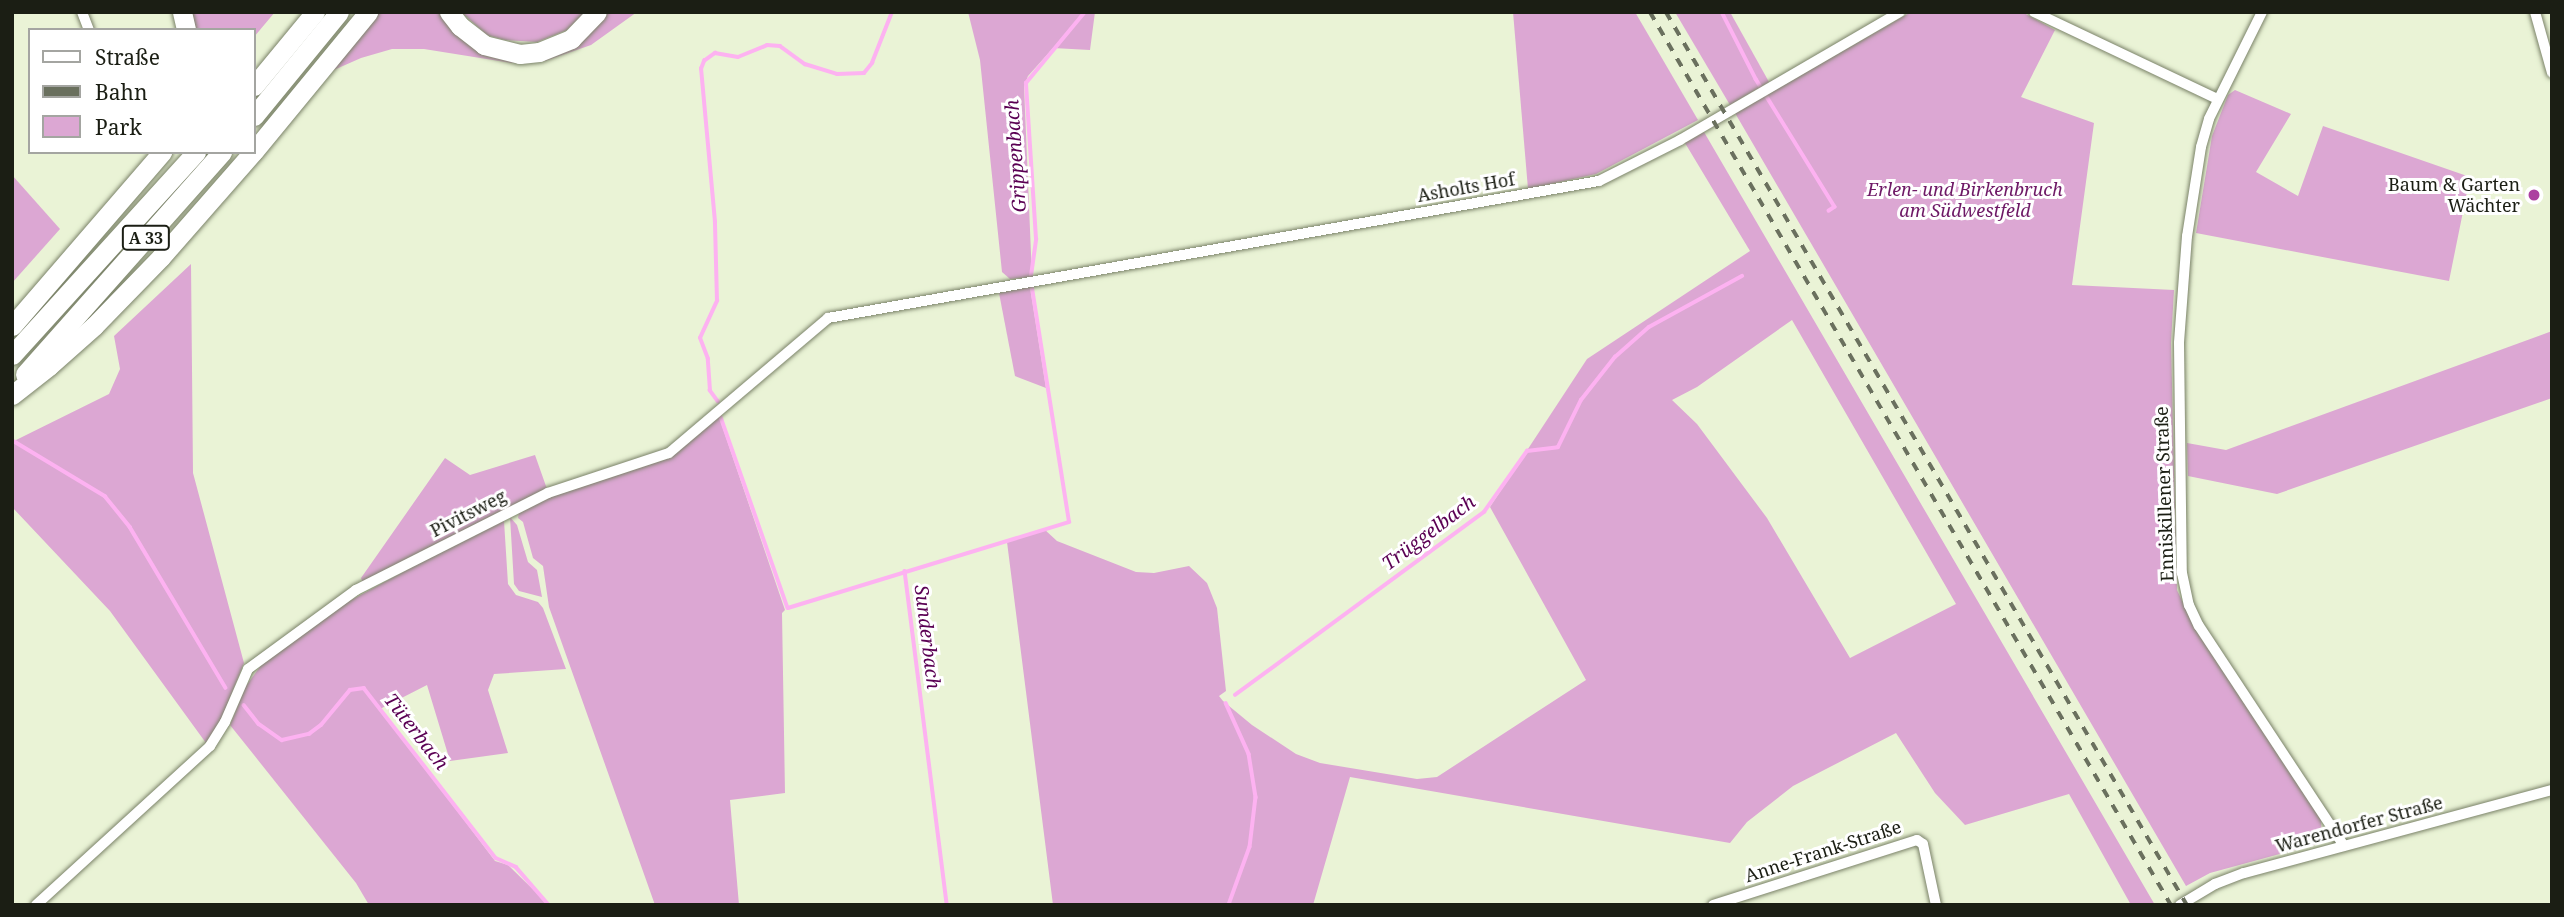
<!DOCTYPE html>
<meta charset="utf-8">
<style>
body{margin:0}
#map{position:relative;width:2564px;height:917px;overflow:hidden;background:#eaf3d6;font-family:"Noto Serif",serif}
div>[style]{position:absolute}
.green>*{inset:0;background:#dca7d3}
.stream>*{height:3.5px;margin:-1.75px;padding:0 1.75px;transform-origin:1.75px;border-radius:1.75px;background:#fdb2f1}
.roads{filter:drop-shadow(0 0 2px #7a8268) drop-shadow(0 0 2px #7a8268)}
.minor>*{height:10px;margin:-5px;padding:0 5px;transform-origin:5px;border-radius:5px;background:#fff}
.motorway>*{height:19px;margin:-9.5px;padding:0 9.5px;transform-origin:9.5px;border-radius:9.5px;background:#fff}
.rail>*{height:3.5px;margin-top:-1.75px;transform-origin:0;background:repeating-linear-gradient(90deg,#6a705e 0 9px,transparent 0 18px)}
.dots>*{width:19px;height:19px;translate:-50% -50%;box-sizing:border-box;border:4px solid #fff;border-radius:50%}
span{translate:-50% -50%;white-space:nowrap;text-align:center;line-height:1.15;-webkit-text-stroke:6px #fff;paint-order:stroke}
.shield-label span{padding:2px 5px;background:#fff;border:2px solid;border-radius:5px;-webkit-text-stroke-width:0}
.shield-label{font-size:16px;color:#1b1e14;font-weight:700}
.poi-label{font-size:18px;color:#1b1e14}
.right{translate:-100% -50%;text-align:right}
.street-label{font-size:18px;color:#1b1e14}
.park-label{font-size:18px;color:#6e1966;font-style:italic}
.water-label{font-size:19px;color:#5a0053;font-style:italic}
.frame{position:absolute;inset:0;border:14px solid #1b1e14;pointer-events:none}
.legend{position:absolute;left:28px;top:28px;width:228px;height:126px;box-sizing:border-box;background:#fff;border:2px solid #a4a5a1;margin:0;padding:9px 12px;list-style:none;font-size:21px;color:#1b1e14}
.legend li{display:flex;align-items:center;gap:14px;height:35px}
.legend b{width:35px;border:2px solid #a4a5a1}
</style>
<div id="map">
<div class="green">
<i style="clip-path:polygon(192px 12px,275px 12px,254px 37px,254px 30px,196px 30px)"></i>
<i style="clip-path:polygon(378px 12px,443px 12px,520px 58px,603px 12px,637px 12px,591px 45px,545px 61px,511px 63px,424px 49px,392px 49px,361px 58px,327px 73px)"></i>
<i style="clip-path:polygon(461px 12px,585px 12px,567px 30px,537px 42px,505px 40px,487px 35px)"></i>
<i style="clip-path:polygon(968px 12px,1095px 12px,1090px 50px,1053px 48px,1028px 76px,1024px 86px,1032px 277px,1010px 279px,1002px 272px,980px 60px)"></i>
<i style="clip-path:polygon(1513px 12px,1635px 12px,1698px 120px,1596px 174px,1528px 189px)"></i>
<i style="clip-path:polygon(1675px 12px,1730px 12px,1769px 82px,1730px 105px)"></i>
<i style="clip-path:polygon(1911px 12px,2022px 12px,2055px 30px,2021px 97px,2094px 123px,2072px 285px,2174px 290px,2171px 343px,2177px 590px,2195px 629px,2321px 820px,2322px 838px,2317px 844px,2210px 873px,2186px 886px,1735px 113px)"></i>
<i style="clip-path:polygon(2235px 90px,2291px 114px,2256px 172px,2298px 196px,2323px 126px,2470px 177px,2449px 281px,2196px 233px,2212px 136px,2228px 95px)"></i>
<i style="clip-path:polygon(evenodd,1704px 132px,2155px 905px,2131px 905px,2069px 794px,1965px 825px,1935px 793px,1896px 733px,1793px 786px,1747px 822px,1730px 843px,1350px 777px,1313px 905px,1053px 905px,1007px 542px,1044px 529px,1057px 541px,1136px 572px,1154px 573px,1189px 566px,1207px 583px,1217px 608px,1226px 691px,1219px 696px,1223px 701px,1252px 725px,1296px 754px,1320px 763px,1417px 779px,1437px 777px,1586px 680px,1490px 507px,1587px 359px,1750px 251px,1685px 143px,1704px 132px,1792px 320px,1956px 604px,1850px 658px,1767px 518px,1697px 424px,1672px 400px,1697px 387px,1792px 320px)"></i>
<i style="clip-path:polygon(12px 175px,60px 229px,12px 283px)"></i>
<i style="clip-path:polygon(191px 264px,193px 473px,244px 663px,221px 720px,206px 743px,110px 611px,12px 507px,12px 442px,109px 394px,120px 369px,114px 336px)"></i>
<i style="clip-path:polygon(1030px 287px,1046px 388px,1015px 376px,999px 293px)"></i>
<i style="clip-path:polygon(2552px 331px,2552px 398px,2277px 494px,2188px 476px,2187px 443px,2226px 450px)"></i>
<i style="clip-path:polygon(719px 417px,785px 610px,782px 613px,785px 793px,730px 800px,739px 905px,655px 905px,549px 607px,543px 566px,533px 558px,523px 522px,518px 518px,519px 513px,550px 497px,670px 458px)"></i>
<i style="clip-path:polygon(535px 455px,547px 489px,363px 583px,361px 578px,445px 458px,470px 475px)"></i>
<i style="clip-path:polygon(510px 517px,517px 525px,528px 562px,537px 570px,542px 597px,519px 591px,514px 584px)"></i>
<i style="clip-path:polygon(501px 519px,504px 521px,508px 584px,516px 595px,538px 602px,543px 608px,566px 669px,494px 674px,488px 690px,508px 753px,450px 761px,427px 685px,380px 709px,495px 861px,508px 865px,549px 905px,369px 905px,356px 883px,230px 725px,246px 686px,262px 664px,342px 605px)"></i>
</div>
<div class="stream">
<i style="left:1722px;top:12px;width:75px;rotate:63.1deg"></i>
<i style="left:1756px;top:79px;width:150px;rotate:58.3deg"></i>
<i style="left:1835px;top:207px;width:7px;rotate:146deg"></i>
<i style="left:1031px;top:276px;width:37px;rotate:-82deg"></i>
<i style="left:1036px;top:239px;width:156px;rotate:-93.7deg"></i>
<i style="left:1026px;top:83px;width:92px;rotate:-50.3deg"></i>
<i style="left:718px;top:402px;width:14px;rotate:-126deg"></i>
<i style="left:710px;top:391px;width:32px;rotate:-94deg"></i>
<i style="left:708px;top:359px;width:22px;rotate:-111deg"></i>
<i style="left:700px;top:338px;width:41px;rotate:-65.3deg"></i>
<i style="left:717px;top:301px;width:79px;rotate:-91.5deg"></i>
<i style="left:715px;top:222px;width:154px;rotate:-95.2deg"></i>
<i style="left:701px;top:69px;width:9px;rotate:-69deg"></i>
<i style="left:704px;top:61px;width:14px;rotate:-36deg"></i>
<i style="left:715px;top:53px;width:23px;rotate:10deg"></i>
<i style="left:738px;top:57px;width:31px;rotate:-22deg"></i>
<i style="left:767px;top:45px;width:13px;rotate:4deg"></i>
<i style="left:780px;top:46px;width:31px;rotate:36deg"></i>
<i style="left:805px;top:64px;width:34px;rotate:17deg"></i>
<i style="left:837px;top:74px;width:27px;rotate:-2deg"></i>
<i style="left:864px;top:73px;width:13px;rotate:-51deg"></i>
<i style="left:872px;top:63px;width:55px;rotate:-68.6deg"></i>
<i style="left:721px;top:417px;width:202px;rotate:70.7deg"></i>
<i style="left:788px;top:608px;width:294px;rotate:-17deg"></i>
<i style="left:1069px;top:522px;width:236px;rotate:-99deg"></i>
<i style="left:12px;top:440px;width:109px;rotate:31.1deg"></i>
<i style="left:105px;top:496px;width:40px;rotate:51deg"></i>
<i style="left:130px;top:527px;width:187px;rotate:59.2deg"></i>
<i style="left:905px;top:571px;width:337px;rotate:82.8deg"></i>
<i style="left:1235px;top:695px;width:309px;rotate:-36.3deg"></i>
<i style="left:1484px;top:512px;width:75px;rotate:-54.8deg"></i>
<i style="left:1527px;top:451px;width:31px;rotate:-7deg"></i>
<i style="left:1558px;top:447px;width:52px;rotate:-63.9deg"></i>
<i style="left:1581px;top:400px;width:55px;rotate:-51.7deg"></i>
<i style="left:1615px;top:357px;width:45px;rotate:-41.4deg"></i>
<i style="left:1649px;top:327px;width:106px;rotate:-28.7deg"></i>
<i style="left:1226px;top:703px;width:56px;rotate:65.7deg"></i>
<i style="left:1249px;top:754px;width:44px;rotate:80.8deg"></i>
<i style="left:1256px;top:797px;width:50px;rotate:96.8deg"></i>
<i style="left:1250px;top:847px;width:62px;rotate:109.9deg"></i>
<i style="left:244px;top:705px;width:24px;rotate:52deg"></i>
<i style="left:259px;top:724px;width:28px;rotate:35deg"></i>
<i style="left:282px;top:740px;width:28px;rotate:-13deg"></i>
<i style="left:309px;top:734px;width:15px;rotate:-37deg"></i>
<i style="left:321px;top:725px;width:45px;rotate:-50.4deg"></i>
<i style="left:350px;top:690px;width:14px;rotate:-8deg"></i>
<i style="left:364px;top:688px;width:215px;rotate:52.2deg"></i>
<i style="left:496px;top:858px;width:22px;rotate:24deg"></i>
<i style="left:516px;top:867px;width:50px;rotate:49deg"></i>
</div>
<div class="roads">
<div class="minor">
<i style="left:82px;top:12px;width:19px;rotate:69deg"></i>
<i style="left:2034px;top:12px;width:203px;rotate:25.4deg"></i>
<i style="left:2262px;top:12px;width:119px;rotate:116.4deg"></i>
<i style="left:2209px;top:119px;width:29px;rotate:106deg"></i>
<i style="left:2201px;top:147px;width:90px;rotate:98.9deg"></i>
<i style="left:2187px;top:236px;width:107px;rotate:94.3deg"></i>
<i style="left:2179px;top:343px;width:230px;rotate:89.3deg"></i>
<i style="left:2182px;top:573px;width:33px;rotate:78deg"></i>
<i style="left:2189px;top:605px;width:23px;rotate:65deg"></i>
<i style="left:2199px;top:626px;width:263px;rotate:56.6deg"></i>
<i style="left:2535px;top:12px;width:63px;rotate:74.4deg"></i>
<i style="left:36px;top:905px;width:236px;rotate:-42.4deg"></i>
<i style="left:210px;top:746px;width:28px;rotate:-58deg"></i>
<i style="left:225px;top:722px;width:58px;rotate:-66.5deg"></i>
<i style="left:248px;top:669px;width:134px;rotate:-36.2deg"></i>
<i style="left:356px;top:590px;width:215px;rotate:-26.8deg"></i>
<i style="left:548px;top:493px;width:127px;rotate:-18.3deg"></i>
<i style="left:669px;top:453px;width:209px;rotate:-40.3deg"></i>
<i style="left:828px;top:318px;width:783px;rotate:-10.08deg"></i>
<i style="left:1599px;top:181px;width:91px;rotate:-26.8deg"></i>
<i style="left:1680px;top:140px;width:255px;rotate:-30.2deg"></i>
<i style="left:1713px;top:905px;width:214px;rotate:-17.7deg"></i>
<i style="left:1917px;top:840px;width:7px;rotate:34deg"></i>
<i style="left:1923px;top:844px;width:62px;rotate:78deg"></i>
<i style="left:2180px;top:905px;width:41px;rotate:-31deg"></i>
<i style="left:2215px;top:884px;width:31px;rotate:-21deg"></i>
<i style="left:2244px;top:873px;width:319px;rotate:-15.1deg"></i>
</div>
<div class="motorway">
<i style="left:182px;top:12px;width:18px;rotate:77deg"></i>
<i style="left:449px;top:12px;width:18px;rotate:52deg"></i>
<i style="left:460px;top:26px;width:31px;rotate:38deg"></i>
<i style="left:484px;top:45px;width:37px;rotate:14deg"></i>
<i style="left:520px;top:54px;width:19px;rotate:-6deg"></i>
<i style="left:539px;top:52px;width:35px;rotate:-22deg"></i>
<i style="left:571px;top:39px;width:37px;rotate:-46deg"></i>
<i style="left:254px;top:86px;width:96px;rotate:-50.5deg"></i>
<i style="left:254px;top:116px;width:134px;rotate:-50.7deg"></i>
<i style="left:254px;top:151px;width:180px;rotate:-50.6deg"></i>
<i style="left:12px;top:326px;width:230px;rotate:-49.2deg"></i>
<i style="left:12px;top:355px;width:274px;rotate:-47.8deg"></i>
<i style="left:25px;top:374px;width:297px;rotate:-48.4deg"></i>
<i style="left:12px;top:395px;width:47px;rotate:-38.1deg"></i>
<i style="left:49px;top:366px;width:60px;rotate:-41.6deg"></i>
<i style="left:94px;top:326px;width:96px;rotate:-45.8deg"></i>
<i style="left:161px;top:257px;width:140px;rotate:-48.8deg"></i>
</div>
</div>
<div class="rail">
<i style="left:1650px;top:12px;width:1034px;rotate:59.74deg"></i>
<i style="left:1666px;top:12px;width:1034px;rotate:59.74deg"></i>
</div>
<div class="dots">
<i style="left:2534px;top:195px;background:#ac40a0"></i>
</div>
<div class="shield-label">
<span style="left:146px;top:238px">A 33</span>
</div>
<div class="poi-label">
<span class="right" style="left:2520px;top:195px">Baum &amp; Garten<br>Wächter</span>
</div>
<div class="street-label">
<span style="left:1466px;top:187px;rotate:-10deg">Asholts Hof</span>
<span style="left:2164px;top:494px;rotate:-92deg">Enniskillener Straße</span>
<span style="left:468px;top:513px;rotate:-27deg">Pivitsweg</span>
<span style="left:2359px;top:824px;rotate:-15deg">Warendorfer Straße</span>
<span style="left:1823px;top:851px;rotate:-18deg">Anne-Frank-Straße</span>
</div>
<div class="park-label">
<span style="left:1965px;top:200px">Erlen- und Birkenbruch<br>am Südwestfeld</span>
</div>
<div class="water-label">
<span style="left:1016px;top:156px;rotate:-94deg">Grippenbach</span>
<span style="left:1429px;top:533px;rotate:-37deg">Trüggelbach</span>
<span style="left:927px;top:637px;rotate:83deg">Sunderbach</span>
<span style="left:416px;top:732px;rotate:52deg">Tüterbach</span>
</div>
<div class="frame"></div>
<ul class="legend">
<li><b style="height:9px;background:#fff"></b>Straße</li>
<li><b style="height:9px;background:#6a705e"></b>Bahn</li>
<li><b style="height:19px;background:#dca7d3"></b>Park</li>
</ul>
</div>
